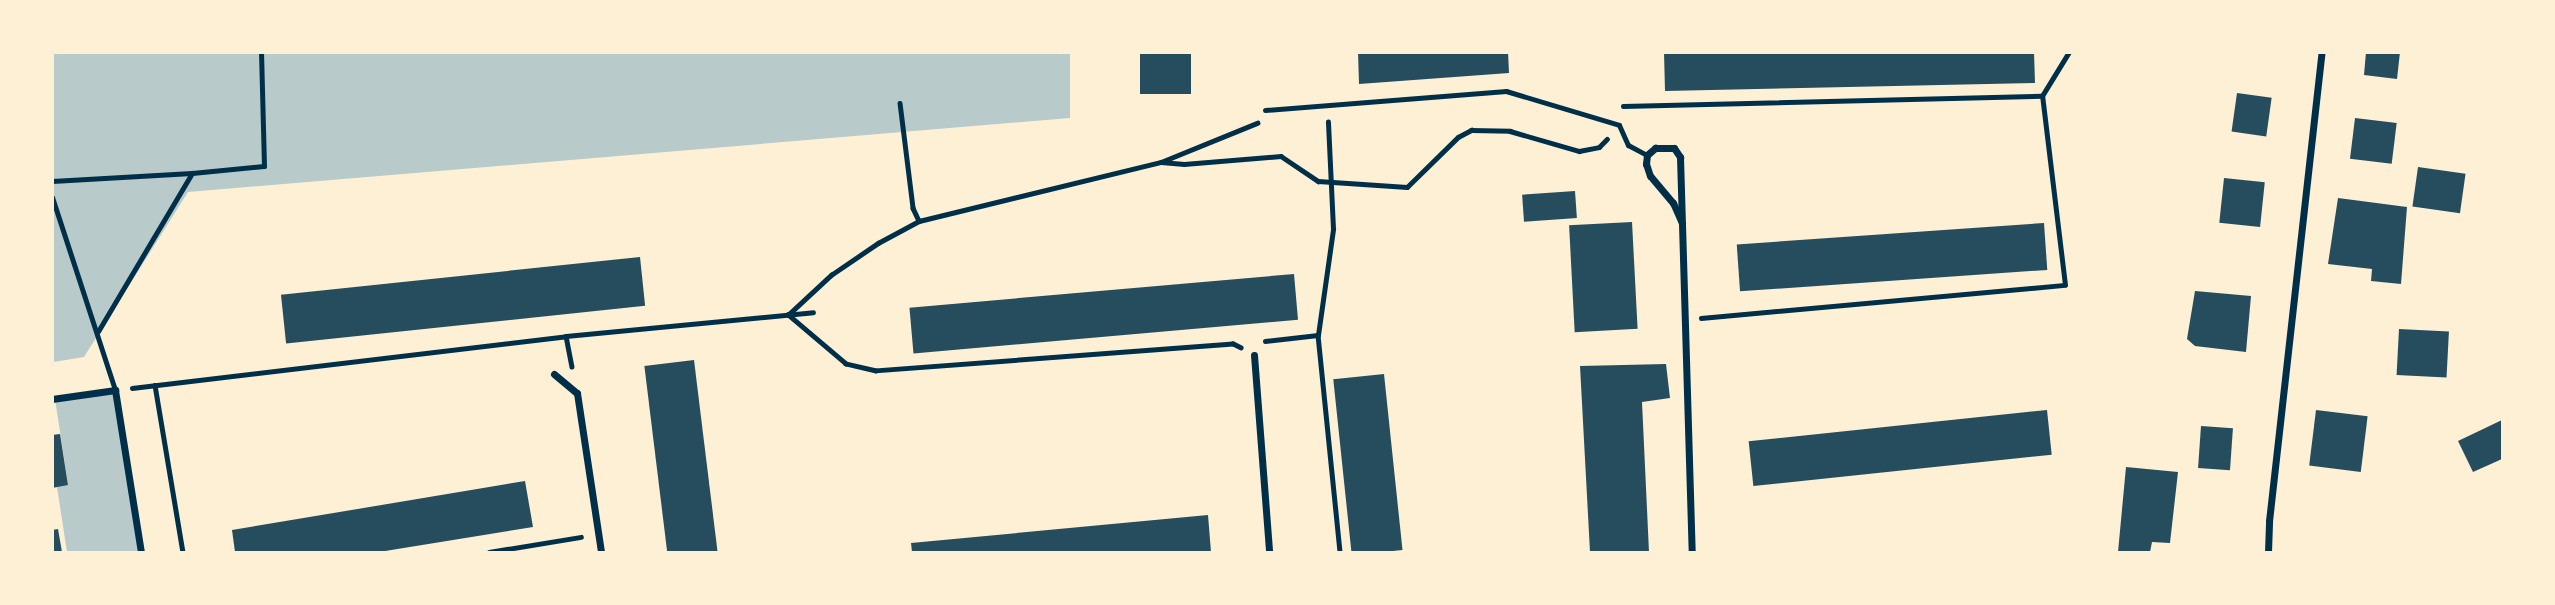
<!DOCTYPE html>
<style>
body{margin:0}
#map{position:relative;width:2555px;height:605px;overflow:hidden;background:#fdf0d5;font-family:Inter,sans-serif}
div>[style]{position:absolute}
.green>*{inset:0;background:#b9caca}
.building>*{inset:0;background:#264d5e;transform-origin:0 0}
.path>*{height:4.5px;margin:-2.25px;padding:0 2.25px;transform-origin:2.25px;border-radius:2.25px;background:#003049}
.service>*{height:5px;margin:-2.5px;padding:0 2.5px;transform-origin:2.5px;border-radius:2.5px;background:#003049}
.minor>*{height:7px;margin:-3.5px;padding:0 3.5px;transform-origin:3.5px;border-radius:3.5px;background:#003049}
span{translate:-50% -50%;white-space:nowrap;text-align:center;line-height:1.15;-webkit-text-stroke:5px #fdf0d5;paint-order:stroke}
.frame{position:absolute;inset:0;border:54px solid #fdf0d5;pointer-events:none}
</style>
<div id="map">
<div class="green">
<i style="clip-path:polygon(53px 53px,1070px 53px,1070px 118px,188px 192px,84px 357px,53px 362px)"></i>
<i style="clip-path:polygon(115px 390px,141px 552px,67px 552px,57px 487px,68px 484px,55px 399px)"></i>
</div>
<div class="building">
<i style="left:1140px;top:52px;width:51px;height:42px"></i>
<i style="clip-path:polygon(1358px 52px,1508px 52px,1509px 73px,1359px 84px)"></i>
<i style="clip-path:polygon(1664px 52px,2034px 52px,2035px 83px,1665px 91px)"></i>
<i style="clip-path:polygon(2366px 52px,2400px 52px,2397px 79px,2364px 75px)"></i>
<i style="left:2237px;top:93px;width:35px;height:39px;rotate:8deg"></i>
<i style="left:2355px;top:118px;width:42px;height:41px;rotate:7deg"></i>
<i style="left:2418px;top:167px;width:48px;height:40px;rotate:8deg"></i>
<i style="left:2224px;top:178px;width:41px;height:45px;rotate:6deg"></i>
<i style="left:1575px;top:191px;width:27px;height:53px;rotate:86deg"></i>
<i style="clip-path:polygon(2338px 198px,2407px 207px,2401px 284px,2371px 281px,2372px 269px,2328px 264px)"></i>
<i style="left:1632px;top:222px;width:107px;height:63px;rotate:87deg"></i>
<i style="left:2044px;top:223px;width:47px;height:308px;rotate:86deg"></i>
<i style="left:640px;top:257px;width:49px;height:361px;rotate:84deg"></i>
<i style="left:1294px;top:274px;width:46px;height:386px;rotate:85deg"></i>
<i style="clip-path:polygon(2195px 291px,2251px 296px,2246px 352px,2195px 346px,2187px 339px)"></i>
<i style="left:2399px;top:329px;width:50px;height:46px;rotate:3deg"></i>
<i style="left:694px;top:360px;width:193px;height:50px;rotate:83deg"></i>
<i style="clip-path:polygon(1666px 364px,1670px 398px,1642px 402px,1649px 552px,1590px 552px,1580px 366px)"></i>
<i style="left:1384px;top:374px;width:177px;height:51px;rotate:84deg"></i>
<i style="left:2047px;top:410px;width:45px;height:300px;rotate:84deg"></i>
<i style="left:2316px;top:410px;width:52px;height:56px;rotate:7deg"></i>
<i style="clip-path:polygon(2502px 420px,2502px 459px,2473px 472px,2458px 441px)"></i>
<i style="left:2201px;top:426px;width:32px;height:42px;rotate:4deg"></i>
<i style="clip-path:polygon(60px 434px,68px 485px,52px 488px,52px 435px)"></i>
<i style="clip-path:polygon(2126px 467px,2178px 472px,2170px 543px,2152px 542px,2150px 552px,2118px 552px)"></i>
<i style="clip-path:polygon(525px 481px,533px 527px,379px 552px,235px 552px,232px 530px)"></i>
<i style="clip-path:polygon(1208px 515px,1211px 552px,912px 552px,911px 543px)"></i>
<i style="clip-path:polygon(58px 529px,62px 552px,52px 552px,52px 530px)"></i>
</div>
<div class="path">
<i style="left:900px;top:103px;width:106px;rotate:82.9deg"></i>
<i style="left:913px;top:208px;width:14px;rotate:65deg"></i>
<i style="left:1623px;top:106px;width:419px;rotate:-1.4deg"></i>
<i style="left:1161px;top:162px;width:23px;rotate:5deg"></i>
<i style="left:1184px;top:164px;width:97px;rotate:-4.7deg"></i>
<i style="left:1281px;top:156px;width:45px;rotate:34deg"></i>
<i style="left:1318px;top:181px;width:89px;rotate:3.9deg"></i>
<i style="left:1407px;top:187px;width:71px;rotate:-44.4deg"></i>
<i style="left:1458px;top:137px;width:15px;rotate:-28deg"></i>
<i style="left:1471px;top:130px;width:39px;rotate:1deg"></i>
<i style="left:1510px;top:131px;width:72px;rotate:16.2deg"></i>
<i style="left:1579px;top:151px;width:20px;rotate:-11deg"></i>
<i style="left:1599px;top:147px;width:11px;rotate:-45deg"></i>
<i style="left:1701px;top:318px;width:365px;rotate:-5.2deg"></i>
<i style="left:2065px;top:285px;width:190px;rotate:-96.9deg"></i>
<i style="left:2042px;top:96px;width:52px;rotate:-58.5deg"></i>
<i style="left:1318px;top:335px;width:218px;rotate:84.2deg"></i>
<i style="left:566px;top:336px;width:31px;rotate:79deg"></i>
<i style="left:1265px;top:341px;width:53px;rotate:-6.5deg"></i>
<i style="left:1318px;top:335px;width:107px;rotate:-81.9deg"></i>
<i style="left:1333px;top:229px;width:107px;rotate:-92.7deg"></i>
<i style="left:1241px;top:348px;width:9px;rotate:-153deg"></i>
<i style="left:1233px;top:344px;width:358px;rotate:175.7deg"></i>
<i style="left:876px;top:371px;width:31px;rotate:-167deg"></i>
<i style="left:846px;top:364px;width:76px;rotate:-139.8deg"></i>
<i style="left:788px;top:315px;width:59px;rotate:-42.9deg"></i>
<i style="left:831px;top:275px;width:57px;rotate:-34.2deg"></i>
<i style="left:878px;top:243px;width:47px;rotate:-28.2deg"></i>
<i style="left:919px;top:221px;width:249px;rotate:-13.7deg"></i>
<i style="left:1161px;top:162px;width:104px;rotate:-22.1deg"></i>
<i style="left:155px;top:385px;width:169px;rotate:80.5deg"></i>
<i style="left:132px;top:388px;width:437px;rotate:-6.8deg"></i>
<i style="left:566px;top:336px;width:248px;rotate:-5.5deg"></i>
<i style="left:489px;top:552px;width:93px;rotate:-9.3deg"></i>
</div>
<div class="service">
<i style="left:1265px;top:110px;width:242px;rotate:-4.5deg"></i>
<i style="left:1506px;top:91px;width:118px;rotate:16.7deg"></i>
<i style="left:1619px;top:125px;width:22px;rotate:66deg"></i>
<i style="left:1628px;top:145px;width:21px;rotate:28deg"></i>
<i style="left:192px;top:173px;width:72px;rotate:-5.6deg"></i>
<i style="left:264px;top:166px;width:114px;rotate:-91.5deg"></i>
<i style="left:52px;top:181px;width:140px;rotate:-3.3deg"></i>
<i style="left:192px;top:173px;width:184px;rotate:120.7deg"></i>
<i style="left:52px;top:197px;width:203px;rotate:71.9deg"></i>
</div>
<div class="minor">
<i style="left:1682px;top:223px;width:22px;rotate:-114deg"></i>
<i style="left:1673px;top:203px;width:35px;rotate:-130deg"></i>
<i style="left:1650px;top:176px;width:13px;rotate:-108deg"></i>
<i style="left:1646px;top:164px;width:9px;rotate:-84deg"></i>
<i style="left:1647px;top:155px;width:11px;rotate:-41deg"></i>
<i style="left:1655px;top:148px;width:19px"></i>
<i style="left:1674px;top:148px;width:11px;rotate:56deg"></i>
<i style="left:1680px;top:157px;width:395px;rotate:88.3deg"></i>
<i style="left:1254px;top:355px;width:198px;rotate:85.6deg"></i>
<i style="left:554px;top:374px;width:30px;rotate:40deg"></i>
<i style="left:577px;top:393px;width:161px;rotate:81.4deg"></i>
<i style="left:52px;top:399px;width:64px;rotate:-8.1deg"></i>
<i style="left:115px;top:390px;width:164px;rotate:80.9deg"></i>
<i style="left:2268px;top:552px;width:31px;rotate:-88deg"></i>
<i style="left:2269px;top:521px;width:472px;rotate:-83.6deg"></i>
</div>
<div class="frame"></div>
</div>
